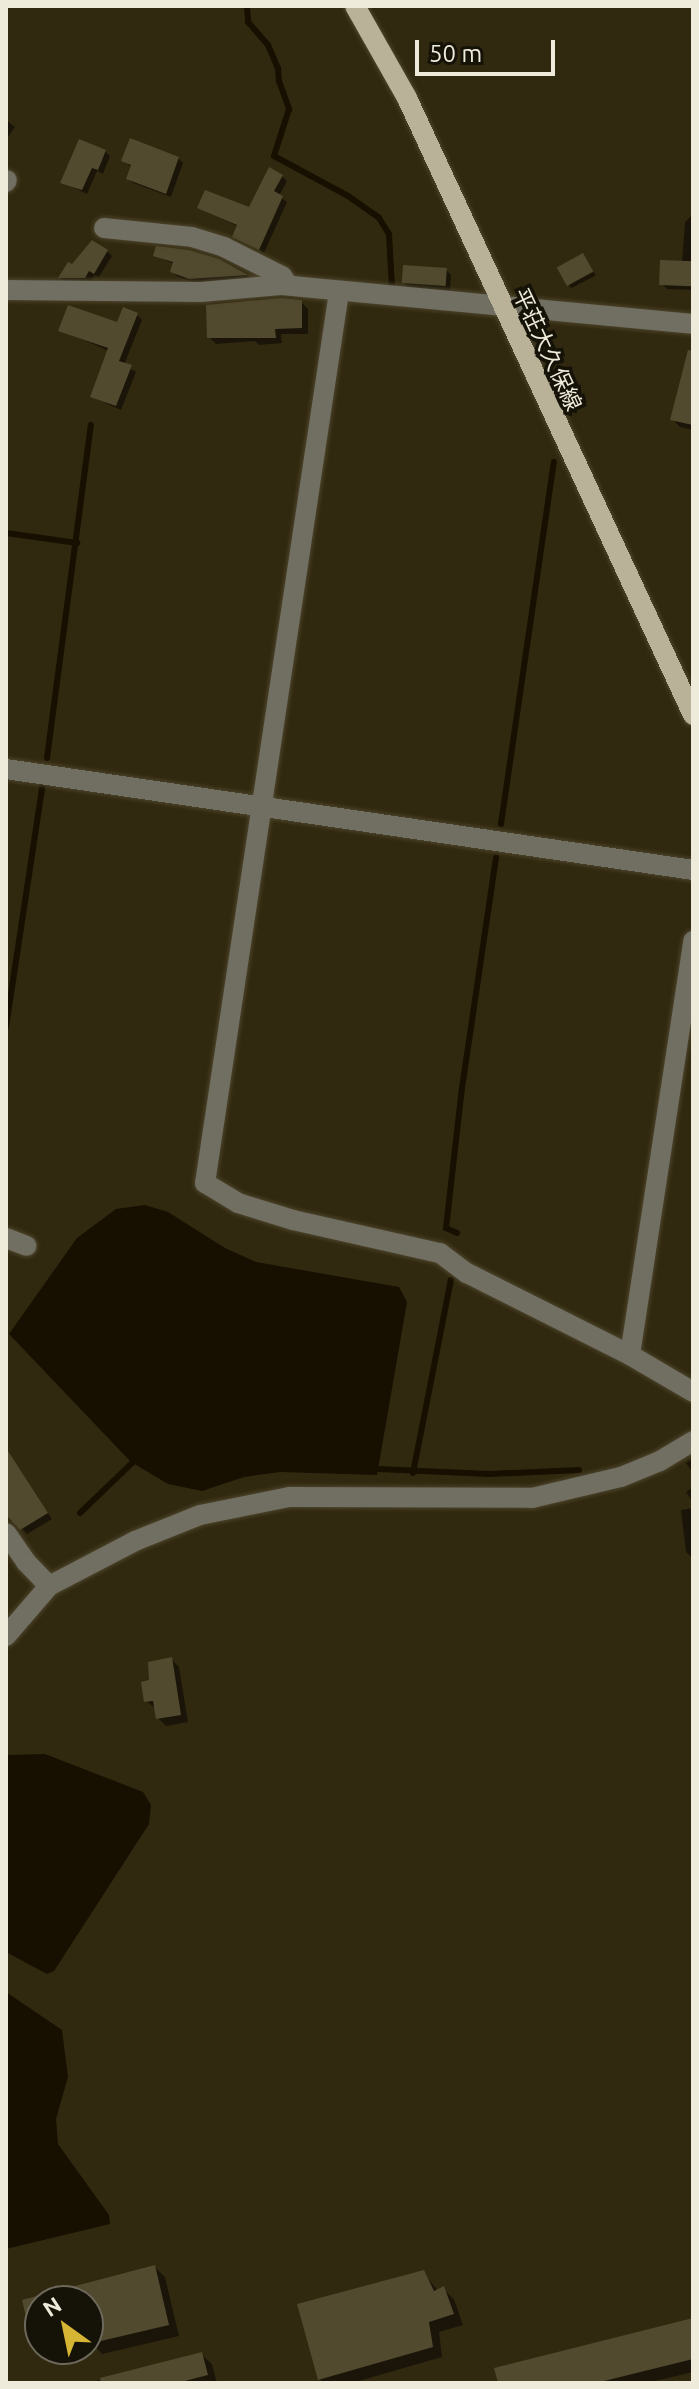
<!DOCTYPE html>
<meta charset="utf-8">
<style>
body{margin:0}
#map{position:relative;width:699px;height:2389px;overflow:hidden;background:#31290f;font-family:Ubuntu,"Noto Sans JP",sans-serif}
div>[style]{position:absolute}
.water>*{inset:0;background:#170f00}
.shadow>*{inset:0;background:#0007;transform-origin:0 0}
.stream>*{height:6px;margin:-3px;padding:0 3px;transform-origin:3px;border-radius:3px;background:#170f00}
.building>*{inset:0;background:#524a2f;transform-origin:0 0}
.roads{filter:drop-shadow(0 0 2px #4c442c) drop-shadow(0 0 2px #4c442c)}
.minor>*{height:20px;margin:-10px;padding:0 10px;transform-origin:10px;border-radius:10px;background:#716e62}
.major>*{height:20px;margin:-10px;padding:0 10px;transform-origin:10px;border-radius:10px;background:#b9b298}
span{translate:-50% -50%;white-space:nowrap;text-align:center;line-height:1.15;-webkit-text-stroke:7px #151207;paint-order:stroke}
.street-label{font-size:22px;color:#efebdb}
.frame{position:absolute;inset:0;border:8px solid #efebdb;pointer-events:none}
.north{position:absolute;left:24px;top:2285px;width:80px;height:80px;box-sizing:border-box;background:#151207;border:2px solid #6c695c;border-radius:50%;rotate:327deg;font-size:22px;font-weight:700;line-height:32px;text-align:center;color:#efebdb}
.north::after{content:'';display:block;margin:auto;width:28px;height:36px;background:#d6b534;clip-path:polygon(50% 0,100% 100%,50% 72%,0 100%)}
.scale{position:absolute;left:415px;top:40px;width:140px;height:36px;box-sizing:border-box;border:4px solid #efebdb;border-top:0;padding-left:10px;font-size:24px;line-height:28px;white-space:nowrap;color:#efebdb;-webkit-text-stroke:6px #151207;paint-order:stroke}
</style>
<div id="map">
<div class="water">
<i style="clip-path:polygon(145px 1205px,168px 1212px,225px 1248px,256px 1262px,399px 1287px,407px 1302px,377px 1475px,280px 1472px,244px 1477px,202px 1491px,168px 1484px,131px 1462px,9px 1334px,77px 1238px,116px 1209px)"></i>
<i style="clip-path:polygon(45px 1754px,143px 1792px,151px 1805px,149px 1824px,54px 1971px,47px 1974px,6px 1952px,6px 1755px)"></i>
<i style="clip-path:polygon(6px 1992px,62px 2030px,68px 2077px,56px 2119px,58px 2144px,109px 2215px,110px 2224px,6px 2249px)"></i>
</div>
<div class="shadow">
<i style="clip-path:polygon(6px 120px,15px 127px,6px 140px)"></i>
<i style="clip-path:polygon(105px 151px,110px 156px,103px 174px,97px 171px,87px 194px,63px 182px)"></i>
<i style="clip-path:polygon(178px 158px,183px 163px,171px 197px,133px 183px,128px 178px,132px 167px,123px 161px)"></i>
<i style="clip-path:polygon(282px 176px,287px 181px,279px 196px,287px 202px,264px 253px,235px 236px,239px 227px,199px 208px,250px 209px)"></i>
<i style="clip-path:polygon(693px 214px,693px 290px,667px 289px,662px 284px,682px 263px,685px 222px)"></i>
<i style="clip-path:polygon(107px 251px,112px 256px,99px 277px,95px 275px,90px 282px,65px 282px,60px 277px,72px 267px)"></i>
<i style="clip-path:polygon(189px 252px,247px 275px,249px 278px,195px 283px,177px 276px,172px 271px,174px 264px,155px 255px)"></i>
<i style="clip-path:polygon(446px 270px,451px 275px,450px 292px,409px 288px,404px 283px)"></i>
<i style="left:594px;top:272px;width:4px;height:28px;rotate:63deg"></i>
<i style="clip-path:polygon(301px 302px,308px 309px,308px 334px,281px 334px,282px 343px,259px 345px,255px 341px,216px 344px,209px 337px)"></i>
<i style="clip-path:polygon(137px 315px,142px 320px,124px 365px,136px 372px,121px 410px,92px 397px,109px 351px,61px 330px,119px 325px)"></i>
<i style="clip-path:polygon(693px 379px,693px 430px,680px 427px,672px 419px)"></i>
<i style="clip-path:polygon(693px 1458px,693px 1473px,686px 1463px)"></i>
<i style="clip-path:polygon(693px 1487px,693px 1502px,686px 1492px)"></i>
<i style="clip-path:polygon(39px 1500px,52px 1519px,27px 1534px,9px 1515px)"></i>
<i style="clip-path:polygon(693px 1508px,693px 1556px,691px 1557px,686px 1552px,681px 1510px)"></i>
<i style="clip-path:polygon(171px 1659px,179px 1667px,188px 1722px,166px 1726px,158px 1718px,156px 1709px,146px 1701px,152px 1682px)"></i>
<i style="clip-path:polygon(155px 2267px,165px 2277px,179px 2336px,102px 2354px,93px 2344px,88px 2345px,88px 2301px,40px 2301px,40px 2349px,72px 2349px,46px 2355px,35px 2345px,24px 2301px)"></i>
<i style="clip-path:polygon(423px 2272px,438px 2291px,443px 2289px,454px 2299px,463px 2325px,439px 2332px,442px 2357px,352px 2383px,324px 2383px,319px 2379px)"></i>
<i style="clip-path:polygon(693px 2320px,693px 2372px,647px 2383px,500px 2383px)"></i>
<i style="clip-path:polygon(201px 2354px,212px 2364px,217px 2383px,88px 2383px)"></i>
</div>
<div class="stream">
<i style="left:247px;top:6px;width:16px;rotate:86deg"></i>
<i style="left:248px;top:22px;width:30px;rotate:49deg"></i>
<i style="left:268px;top:45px;width:25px;rotate:67deg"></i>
<i style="left:278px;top:68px;width:13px;rotate:86deg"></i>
<i style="left:279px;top:81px;width:30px;rotate:70deg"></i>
<i style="left:289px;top:109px;width:49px;rotate:107.7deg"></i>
<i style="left:274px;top:156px;width:84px;rotate:28.4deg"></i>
<i style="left:348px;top:196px;width:38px;rotate:35deg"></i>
<i style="left:379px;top:218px;width:19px;rotate:58deg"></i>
<i style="left:389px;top:234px;width:53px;rotate:86.8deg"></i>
<i style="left:6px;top:533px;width:72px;rotate:8deg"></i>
<i style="left:47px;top:758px;width:336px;rotate:-82.5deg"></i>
<i style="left:501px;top:824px;width:366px;rotate:-81.7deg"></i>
<i style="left:6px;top:1027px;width:248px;rotate:-81.4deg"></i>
<i style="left:457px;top:1233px;width:12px;rotate:-156deg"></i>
<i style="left:446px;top:1228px;width:141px;rotate:-83.5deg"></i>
<i style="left:462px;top:1088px;width:233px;rotate:-81.6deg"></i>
<i style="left:378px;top:1469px;width:111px;rotate:2.6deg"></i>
<i style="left:489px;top:1474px;width:90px;rotate:-2.5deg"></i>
<i style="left:413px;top:1473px;width:197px;rotate:-78.9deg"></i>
<i style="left:80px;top:1513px;width:72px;rotate:-43.9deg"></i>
</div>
<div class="building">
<i style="clip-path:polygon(130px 138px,179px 157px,166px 194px,126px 179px,131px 165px,121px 161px)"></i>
<i style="clip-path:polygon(79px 139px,106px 150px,98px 170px,92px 168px,82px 190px,60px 183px)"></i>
<i style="clip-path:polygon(269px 167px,283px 175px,274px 191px,283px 196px,259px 250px,232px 237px,237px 225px,197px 208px,205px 190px,249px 207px)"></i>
<i style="clip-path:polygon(92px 240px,108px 250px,94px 274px,89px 271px,85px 278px,58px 278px,68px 262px,72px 264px)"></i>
<i style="clip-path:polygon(156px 246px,189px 250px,219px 259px,248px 275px,189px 279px,170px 272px,173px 262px,153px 256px)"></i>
<i style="left:583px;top:253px;width:21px;height:30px;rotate:61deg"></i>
<i style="left:660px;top:260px;width:33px;height:25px;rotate:2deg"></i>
<i style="left:403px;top:265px;width:44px;height:18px;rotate:4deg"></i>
<i style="clip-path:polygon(281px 298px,302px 300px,302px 328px,275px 329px,276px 338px,207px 338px,206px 305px)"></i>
<i style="clip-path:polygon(68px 305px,117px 322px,123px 307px,138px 313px,119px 361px,132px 365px,116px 406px,90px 397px,108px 348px,58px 331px)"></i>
<i style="clip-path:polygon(688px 350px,693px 351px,693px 425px,670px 420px)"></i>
<i style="clip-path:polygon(6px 1448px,48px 1513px,20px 1530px,6px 1515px)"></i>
<i style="clip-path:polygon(172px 1657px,181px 1715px,156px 1719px,153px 1701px,144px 1702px,141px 1682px,149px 1680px,148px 1662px)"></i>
<i style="clip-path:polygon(155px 2265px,169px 2325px,88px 2344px,88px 2301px,40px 2301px,40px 2350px,34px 2351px,22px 2300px)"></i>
<i style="clip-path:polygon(424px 2270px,434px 2291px,444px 2286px,454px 2314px,429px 2322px,433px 2347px,318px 2380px,297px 2304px)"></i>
<i style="clip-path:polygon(693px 2318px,693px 2359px,596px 2383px,498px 2383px,494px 2368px)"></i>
<i style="clip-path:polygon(202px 2352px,208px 2375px,177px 2383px,101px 2383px,100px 2378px)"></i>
</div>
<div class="roads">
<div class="minor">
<i style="left:6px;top:182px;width:2px;rotate:-63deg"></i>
<i style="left:104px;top:228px;width:88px;rotate:5.8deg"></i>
<i style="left:192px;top:237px;width:34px;rotate:17deg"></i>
<i style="left:224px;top:247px;width:65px;rotate:26.6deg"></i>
<i style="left:282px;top:276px;width:11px;rotate:56deg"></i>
<i style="left:6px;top:290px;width:195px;rotate:0.6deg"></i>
<i style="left:201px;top:292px;width:80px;rotate:-5deg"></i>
<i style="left:281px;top:285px;width:414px;rotate:5.4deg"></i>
<i style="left:339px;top:292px;width:901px;rotate:98.55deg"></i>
<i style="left:205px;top:1183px;width:39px;rotate:31deg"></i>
<i style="left:238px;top:1203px;width:58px;rotate:17.2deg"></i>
<i style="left:293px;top:1220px;width:151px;rotate:12.7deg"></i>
<i style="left:440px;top:1253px;width:34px;rotate:37deg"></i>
<i style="left:467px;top:1273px;width:182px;rotate:26.7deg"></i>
<i style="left:630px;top:1355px;width:73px;rotate:30.4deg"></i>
<i style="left:6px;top:769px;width:694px;rotate:8.36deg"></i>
<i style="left:6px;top:1238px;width:22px;rotate:21deg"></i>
<i style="left:630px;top:1355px;width:419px;rotate:-81.3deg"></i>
<i style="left:6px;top:1533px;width:35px;rotate:55deg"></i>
<i style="left:26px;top:1562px;width:33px;rotate:46deg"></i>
<i style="left:6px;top:1636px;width:66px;rotate:-49.3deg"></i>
<i style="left:49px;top:1586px;width:97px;rotate:-27.6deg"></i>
<i style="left:135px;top:1541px;width:70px;rotate:-21.8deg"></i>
<i style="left:200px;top:1515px;width:91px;rotate:-11.4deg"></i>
<i style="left:289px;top:1497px;width:243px;rotate:0.2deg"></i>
<i style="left:532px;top:1498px;width:91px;rotate:-13.3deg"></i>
<i style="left:621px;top:1477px;width:42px;rotate:-22.3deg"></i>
<i style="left:660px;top:1461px;width:39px;rotate:-31deg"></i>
</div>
<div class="major">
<i style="left:355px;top:6px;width:106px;rotate:60.5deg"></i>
<i style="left:407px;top:98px;width:680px;rotate:65.13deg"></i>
</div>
</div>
<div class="street-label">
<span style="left:548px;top:349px;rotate:65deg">平荘大久保線</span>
</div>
<div class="frame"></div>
<div class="north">N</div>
<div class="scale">50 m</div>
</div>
